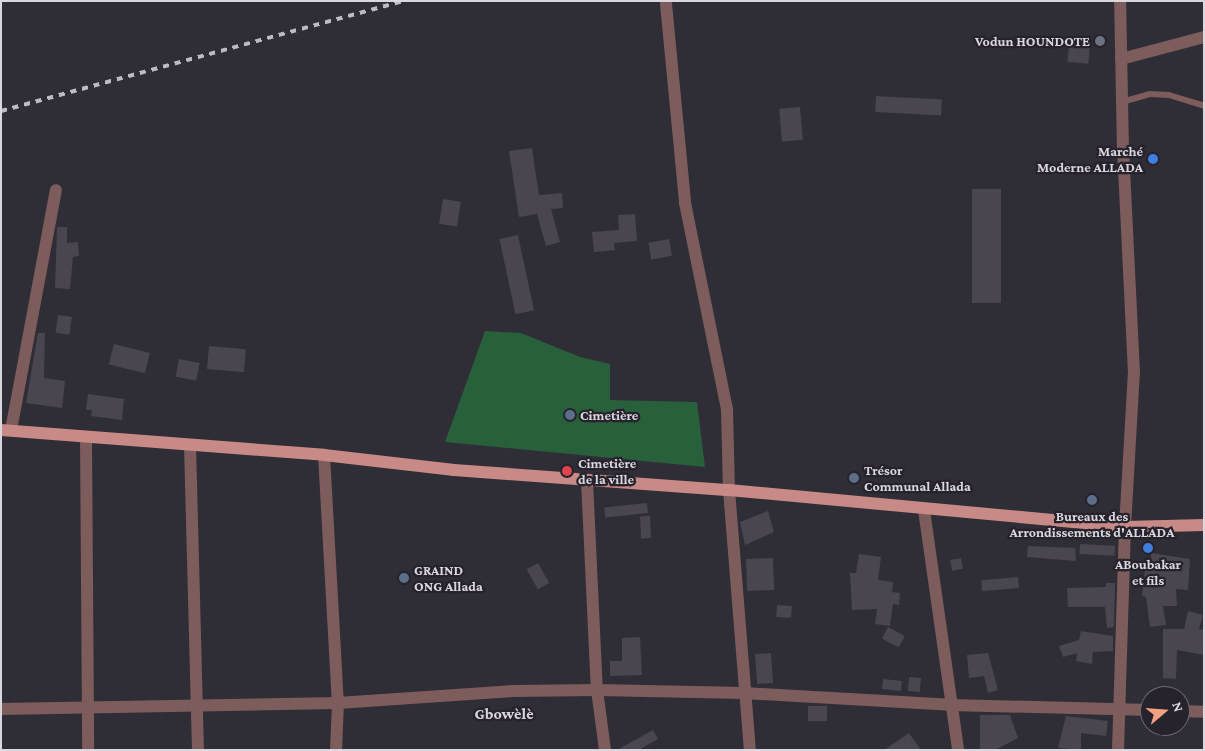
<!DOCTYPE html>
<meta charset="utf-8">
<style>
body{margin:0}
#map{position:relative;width:1205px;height:751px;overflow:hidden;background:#2f2d36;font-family:"Crimson Pro",serif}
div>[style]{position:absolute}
.green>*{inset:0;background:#29603c}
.building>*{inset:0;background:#494650;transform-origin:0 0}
.service>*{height:6px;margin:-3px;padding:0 3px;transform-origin:3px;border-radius:3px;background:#7c5d5b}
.minor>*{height:12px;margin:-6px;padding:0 6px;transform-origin:6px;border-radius:6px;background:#7c5d5b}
.primary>*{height:12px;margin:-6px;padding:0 6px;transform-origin:6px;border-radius:6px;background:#c88a86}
.rail>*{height:4px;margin-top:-2px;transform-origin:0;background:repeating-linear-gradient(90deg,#bebcc2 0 6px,transparent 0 12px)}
.dots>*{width:14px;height:14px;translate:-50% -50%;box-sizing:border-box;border:2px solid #26232c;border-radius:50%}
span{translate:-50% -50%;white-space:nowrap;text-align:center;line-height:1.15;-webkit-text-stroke:4.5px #26232c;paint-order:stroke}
.poi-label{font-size:14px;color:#dad8de;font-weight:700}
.right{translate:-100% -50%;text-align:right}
.left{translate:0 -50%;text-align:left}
.quarter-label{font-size:16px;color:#dad8de;font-weight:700}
.frame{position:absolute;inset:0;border:2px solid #dad8de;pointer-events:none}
.north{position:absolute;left:1140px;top:686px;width:50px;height:50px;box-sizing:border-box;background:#26232c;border:1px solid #6e6b73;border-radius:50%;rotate:72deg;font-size:14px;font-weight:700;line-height:20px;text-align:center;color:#dad8de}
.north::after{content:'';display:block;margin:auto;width:18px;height:22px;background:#f2a080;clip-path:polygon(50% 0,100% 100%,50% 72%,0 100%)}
</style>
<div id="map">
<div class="green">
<i style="clip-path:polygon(485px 331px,521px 333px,580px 357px,610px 364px,610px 400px,697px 402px,705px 467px,445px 442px)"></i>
</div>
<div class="building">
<i style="left:1069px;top:44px;width:21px;height:18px;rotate:5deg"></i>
<i style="left:876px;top:96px;width:66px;height:16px;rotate:3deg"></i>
<i style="left:800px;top:107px;width:33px;height:21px;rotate:85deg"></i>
<i style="clip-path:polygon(532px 148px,539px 195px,562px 193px,563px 208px,551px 209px,560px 242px,546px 246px,537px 214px,519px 217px,509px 151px)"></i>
<i style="left:972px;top:189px;width:29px;height:114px"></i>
<i style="left:443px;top:199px;width:18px;height:25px;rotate:9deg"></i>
<i style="clip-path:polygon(635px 214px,637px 241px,614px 243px,615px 250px,594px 252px,592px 232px,619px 230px,618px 215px)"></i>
<i style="clip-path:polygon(57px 227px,67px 227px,67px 243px,78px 242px,79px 256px,73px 257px,70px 289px,55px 288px)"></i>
<i style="left:518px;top:235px;width:77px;height:19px;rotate:78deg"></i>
<i style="left:669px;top:239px;width:17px;height:21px;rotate:80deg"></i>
<i style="left:58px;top:315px;width:14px;height:18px;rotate:8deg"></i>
<i style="clip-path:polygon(38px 333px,45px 333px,44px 378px,65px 381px,62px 408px,26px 403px)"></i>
<i style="left:114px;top:344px;width:37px;height:21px;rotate:14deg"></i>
<i style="left:209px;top:346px;width:37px;height:23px;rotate:5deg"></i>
<i style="left:179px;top:359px;width:21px;height:18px;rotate:11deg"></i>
<i style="clip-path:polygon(88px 394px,124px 399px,122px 420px,91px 416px,92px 410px,86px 410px)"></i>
<i style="left:647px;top:503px;width:10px;height:43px;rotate:84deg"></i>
<i style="clip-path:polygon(768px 511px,774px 532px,745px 545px,740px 522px)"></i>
<i style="left:650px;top:516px;width:22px;height:10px;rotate:87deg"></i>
<i style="left:1080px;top:544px;width:35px;height:10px;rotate:3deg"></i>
<i style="clip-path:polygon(1028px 546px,1075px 548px,1076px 561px,1027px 557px)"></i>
<i style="clip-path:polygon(1151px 553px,1190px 559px,1188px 590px,1176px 589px,1177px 606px,1163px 606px,1166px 625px,1150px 627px,1146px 597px,1142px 596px,1146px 558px,1151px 559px)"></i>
<i style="clip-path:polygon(859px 554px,881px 557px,878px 580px,893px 582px,892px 592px,900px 593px,899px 605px,893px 604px,890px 626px,875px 624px,877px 609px,852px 610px,850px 573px,856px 573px)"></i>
<i style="left:773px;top:558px;width:32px;height:27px;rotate:88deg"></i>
<i style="left:961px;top:558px;width:11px;height:11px;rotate:80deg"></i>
<i style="left:538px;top:563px;width:23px;height:13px;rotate:61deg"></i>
<i style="left:1018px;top:577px;width:11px;height:37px;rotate:85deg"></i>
<i style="clip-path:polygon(1106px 583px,1115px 583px,1114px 627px,1107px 628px,1105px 607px,1068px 607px,1067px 588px,1106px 587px)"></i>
<i style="left:777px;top:605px;width:15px;height:12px;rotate:4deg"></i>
<i style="clip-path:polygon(1188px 611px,1203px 615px,1199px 629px,1204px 630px,1204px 655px,1177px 650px,1176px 679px,1163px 678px,1163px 629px,1184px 629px)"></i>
<i style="left:888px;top:627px;width:19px;height:13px;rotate:28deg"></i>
<i style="clip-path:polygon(1081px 631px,1113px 636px,1113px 651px,1093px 652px,1092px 664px,1076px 661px,1077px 653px,1063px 657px,1059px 646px,1079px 640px)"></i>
<i style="clip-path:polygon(640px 637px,642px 675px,610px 676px,610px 661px,622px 661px,622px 638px)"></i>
<i style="left:771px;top:653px;width:30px;height:16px;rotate:86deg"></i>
<i style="clip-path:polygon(988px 653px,998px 690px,988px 693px,984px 676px,969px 678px,967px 655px)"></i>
<i style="left:909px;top:677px;width:12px;height:14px;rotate:5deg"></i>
<i style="left:883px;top:679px;width:19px;height:10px;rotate:6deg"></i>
<i style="left:808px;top:706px;width:19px;height:15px"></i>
<i style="clip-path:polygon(980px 715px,1010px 715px,1018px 738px,995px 750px,980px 750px)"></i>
<i style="clip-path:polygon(1066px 716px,1108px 721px,1106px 736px,1081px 733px,1081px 750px,1058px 748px)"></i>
<i style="clip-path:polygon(653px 730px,658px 739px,639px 750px,617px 750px)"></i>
<i style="clip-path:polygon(909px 733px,921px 750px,884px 750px)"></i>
</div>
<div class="service">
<i style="left:1122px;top:102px;width:29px;rotate:-16deg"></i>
<i style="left:1150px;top:94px;width:19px;rotate:3deg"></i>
<i style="left:1169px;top:95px;width:37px;rotate:17deg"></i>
</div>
<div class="minor">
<i style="left:666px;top:4px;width:200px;rotate:84.5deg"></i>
<i style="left:685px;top:203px;width:210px;rotate:78.5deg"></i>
<i style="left:727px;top:409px;width:81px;rotate:88.6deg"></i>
<i style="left:729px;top:490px;width:261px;rotate:85.4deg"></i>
<i style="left:1121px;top:59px;width:86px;rotate:-14.8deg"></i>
<i style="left:11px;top:430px;width:244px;rotate:-79.4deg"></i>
<i style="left:86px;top:437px;width:313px;rotate:89.6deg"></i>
<i style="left:190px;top:445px;width:305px;rotate:88.5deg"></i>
<i style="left:324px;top:455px;width:248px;rotate:86.8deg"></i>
<i style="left:338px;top:703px;width:47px;rotate:92.4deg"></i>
<i style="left:587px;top:481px;width:209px;rotate:87.3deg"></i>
<i style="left:597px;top:690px;width:61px;rotate:82.4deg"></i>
<i style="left:924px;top:510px;width:242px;rotate:81.9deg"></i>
<i style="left:1px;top:709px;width:337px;rotate:-1deg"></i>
<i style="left:338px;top:703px;width:175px;rotate:-3.9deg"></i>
<i style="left:513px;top:691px;width:84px;rotate:-0.7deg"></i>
<i style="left:597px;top:690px;width:147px;rotate:1.2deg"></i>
<i style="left:744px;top:693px;width:206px;rotate:3.3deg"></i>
<i style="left:950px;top:705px;width:200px;rotate:1.4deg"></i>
<i style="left:1180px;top:711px;width:24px;rotate:2deg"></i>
<i style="left:1118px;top:750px;width:223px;rotate:-88.2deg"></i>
<i style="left:1125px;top:527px;width:154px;rotate:-86.7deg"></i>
<i style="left:1134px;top:373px;width:222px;rotate:-92.8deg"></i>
<i style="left:1123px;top:151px;width:150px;rotate:-91.1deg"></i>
</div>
<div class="primary">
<i style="left:1px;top:430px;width:324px;rotate:4.4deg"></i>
<i style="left:324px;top:455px;width:131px;rotate:6.6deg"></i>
<i style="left:454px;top:470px;width:276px;rotate:4.2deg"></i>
<i style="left:729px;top:490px;width:398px;rotate:5.3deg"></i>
<i style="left:1125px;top:527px;width:79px;rotate:-1.5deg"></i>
</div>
<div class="rail">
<i style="left:1px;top:111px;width:416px;rotate:-15.3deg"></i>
</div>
<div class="dots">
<i style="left:1100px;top:41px;background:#6b7280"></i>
<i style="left:1153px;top:159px;background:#3f7fe0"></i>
<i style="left:570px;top:415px;background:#5c6f8a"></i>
<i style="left:567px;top:471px;background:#e0444e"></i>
<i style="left:854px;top:478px;background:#5c6f8a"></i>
<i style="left:1092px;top:500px;background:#5c6f8a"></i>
<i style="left:1148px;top:548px;background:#3f7fe0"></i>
<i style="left:404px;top:578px;background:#5c6f8a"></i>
</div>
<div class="poi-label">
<span class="right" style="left:1090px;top:41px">Vodun HOUNDOTE</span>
<span class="right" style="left:1143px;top:159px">Marché<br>Moderne ALLADA</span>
<span class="left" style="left:580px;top:415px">Cimetière</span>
<span class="left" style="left:578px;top:471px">Cimetière<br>de la ville</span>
<span class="left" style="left:864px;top:478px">Trésor<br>Communal Allada</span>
<span style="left:1092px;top:524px">Bureaux des<br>Arrondissements d'ALLADA</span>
<span style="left:1148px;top:572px">ABoubakar<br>et fils</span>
<span class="left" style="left:414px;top:578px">GRAIND<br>ONG Allada</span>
</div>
<div class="quarter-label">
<span style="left:504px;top:714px">Gbowèlè</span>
</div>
<div class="frame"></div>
<div class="north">N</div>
</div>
